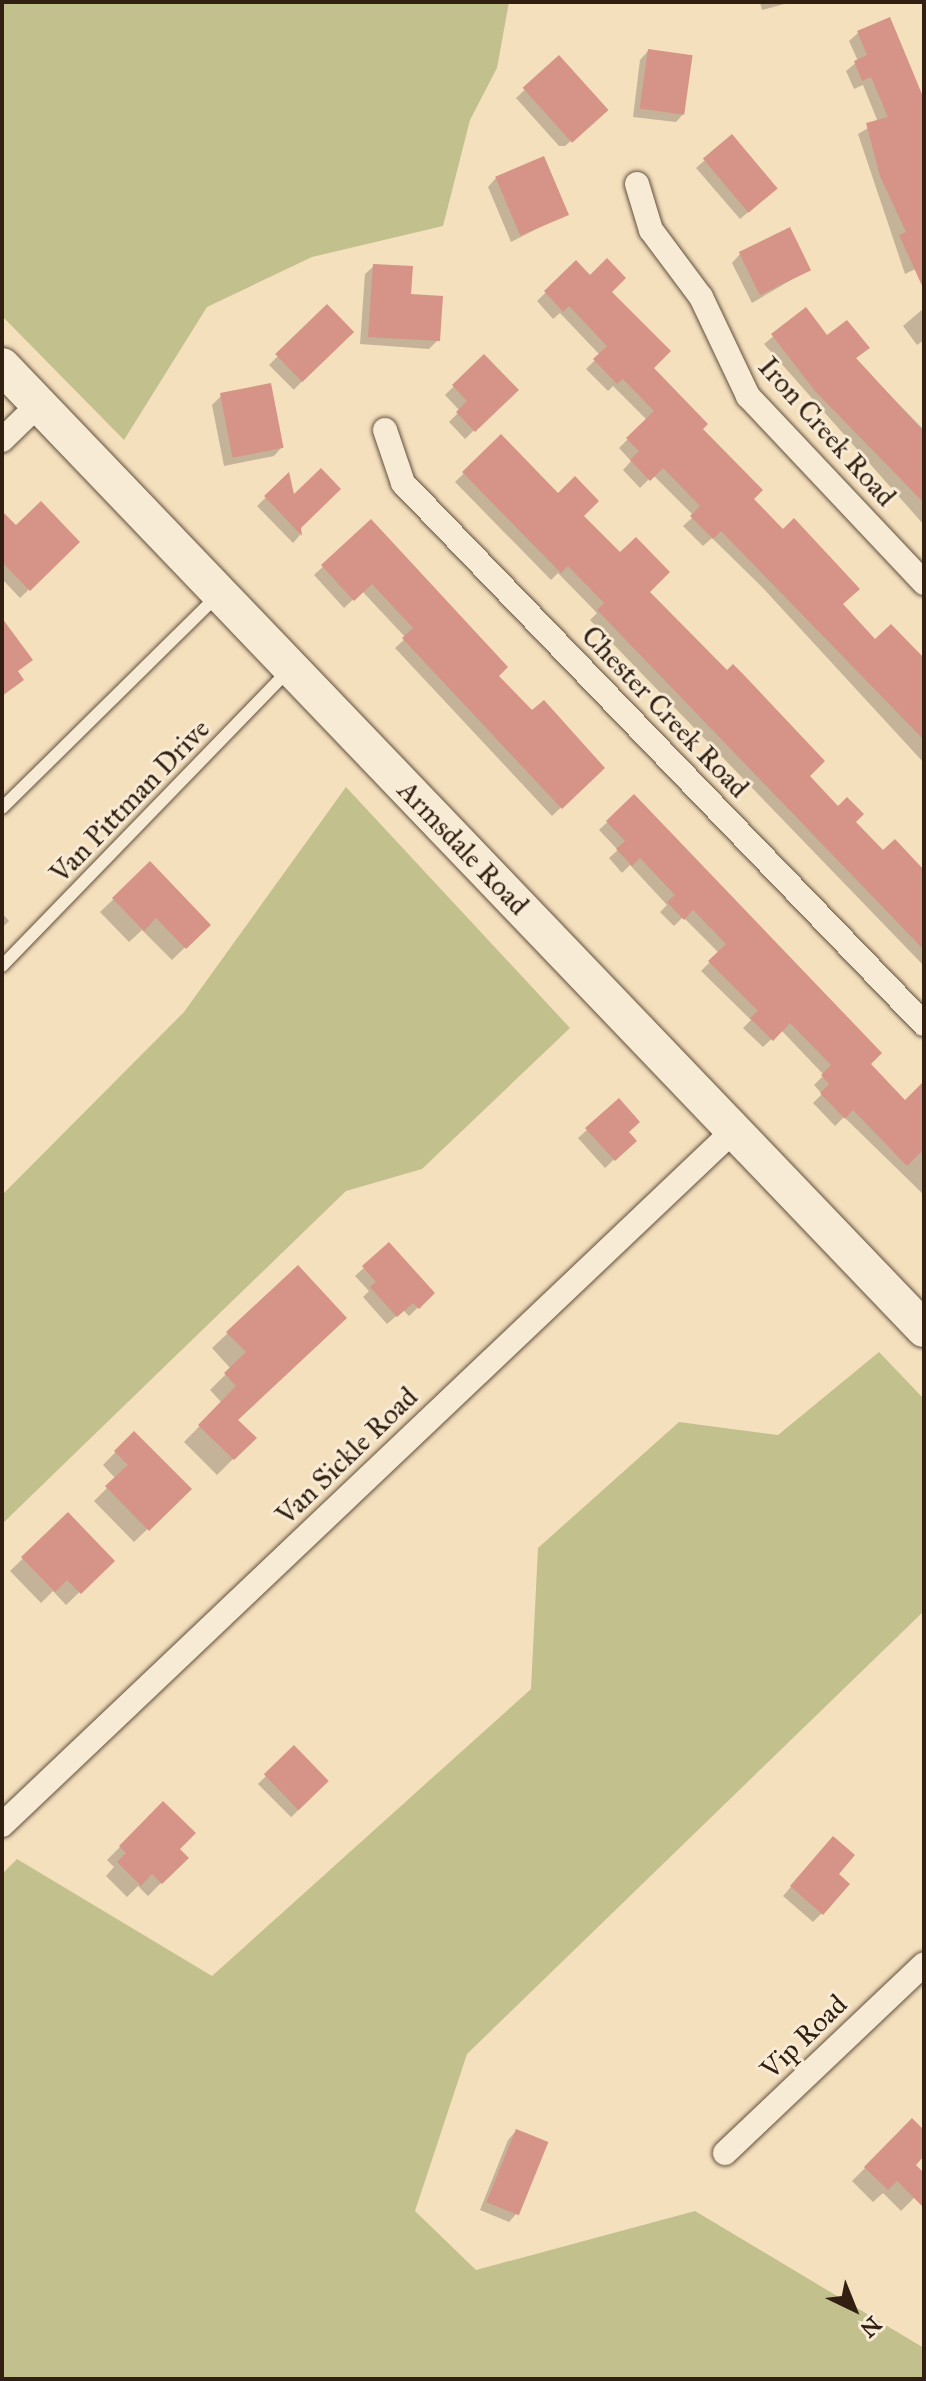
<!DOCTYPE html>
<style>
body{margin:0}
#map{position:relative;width:926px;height:2381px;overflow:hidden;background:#f5e0be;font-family:"IM FELL Great Primer",serif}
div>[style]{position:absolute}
.green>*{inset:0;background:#c2c08d}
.shadow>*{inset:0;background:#0003;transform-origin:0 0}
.building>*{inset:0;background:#d59487;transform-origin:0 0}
.roads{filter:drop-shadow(0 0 2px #62503d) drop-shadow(0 0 2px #62503d)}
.lane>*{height:12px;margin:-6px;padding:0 6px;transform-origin:6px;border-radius:6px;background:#f8ebd5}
.street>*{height:24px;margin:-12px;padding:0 12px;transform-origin:12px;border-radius:12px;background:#f8ebd5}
.secondary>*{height:36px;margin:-18px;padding:0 18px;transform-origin:18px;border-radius:18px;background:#f8ebd5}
span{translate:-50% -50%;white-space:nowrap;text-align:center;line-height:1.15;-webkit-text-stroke:6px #f8ebd5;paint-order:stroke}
.street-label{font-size:28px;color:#312012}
.frame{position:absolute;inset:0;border:4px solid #312012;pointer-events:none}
.north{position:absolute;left:814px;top:2269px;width:80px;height:80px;-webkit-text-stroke:6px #f8ebd5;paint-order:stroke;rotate:137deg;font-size:22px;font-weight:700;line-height:32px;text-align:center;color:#312012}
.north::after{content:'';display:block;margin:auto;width:28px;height:36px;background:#312012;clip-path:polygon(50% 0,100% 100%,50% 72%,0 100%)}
</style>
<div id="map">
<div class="green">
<i style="clip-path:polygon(2px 2px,509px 2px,497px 68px,470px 120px,443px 226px,312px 257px,207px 307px,124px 440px,2px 316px)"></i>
<i style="clip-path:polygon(346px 787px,570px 1028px,422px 1169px,346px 1191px,2px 1524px,2px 1195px,184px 1012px)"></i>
<i style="clip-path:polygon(879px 1352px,924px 1399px,924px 1611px,467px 2054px,415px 2211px,476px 2270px,695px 2211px,924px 2348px,924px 2379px,2px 2379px,2px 1874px,17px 1859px,212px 1976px,531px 1689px,538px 1548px,679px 1422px,778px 1435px)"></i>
</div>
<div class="shadow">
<i style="clip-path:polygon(760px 2px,792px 2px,762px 10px)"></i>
<i style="clip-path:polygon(858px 33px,924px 111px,924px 265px,905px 274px,858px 134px,878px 122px,863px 85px,854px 89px,846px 71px,858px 61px,849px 41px)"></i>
<i style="clip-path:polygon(648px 51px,684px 113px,676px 122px,633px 117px,640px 60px)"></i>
<i style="clip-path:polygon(559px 58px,597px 118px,565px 146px,559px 146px,516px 98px)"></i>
<i style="clip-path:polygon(705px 160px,767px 196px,740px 219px,696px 168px)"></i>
<i style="clip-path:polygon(496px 178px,566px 214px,511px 242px,488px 187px)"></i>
<i style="clip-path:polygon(740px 254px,808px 270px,752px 303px,732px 263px)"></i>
<i style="clip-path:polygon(576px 263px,610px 292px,651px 368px,751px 499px,875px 642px,924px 669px,924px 763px,762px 587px,712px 538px,703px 546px,683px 526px,694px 516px,653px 475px,640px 488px,623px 470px,631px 461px,619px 448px,647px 420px,613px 386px,608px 391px,586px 369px,600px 355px,560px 313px,553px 319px,537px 301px)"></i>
<i style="clip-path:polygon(374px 266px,409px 296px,438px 340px,429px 349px,360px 344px,365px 274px)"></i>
<i style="left:327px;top:307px;width:35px;height:82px;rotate:45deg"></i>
<i style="clip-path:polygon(924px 308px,924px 340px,917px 345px,903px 326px)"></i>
<i style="clip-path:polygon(805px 310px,827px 338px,858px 356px,855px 359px,924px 430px,924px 525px,764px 344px)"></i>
<i style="clip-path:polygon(484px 357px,516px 390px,465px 439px,449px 422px,460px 411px,445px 395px)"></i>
<i style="clip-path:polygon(221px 396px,282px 447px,274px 456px,224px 466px,212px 405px)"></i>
<i style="clip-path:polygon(501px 437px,581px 516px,838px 809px,883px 853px,924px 874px,924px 966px,590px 620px,597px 613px,558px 573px,551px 580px,455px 482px)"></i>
<i style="clip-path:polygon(288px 476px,300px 535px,293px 543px,257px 506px)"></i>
<i style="clip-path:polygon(2px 515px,16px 528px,78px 542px,20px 598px,2px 579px)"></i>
<i style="clip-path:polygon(371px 522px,496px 676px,532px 713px,602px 768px,552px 816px,395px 648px,406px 638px,362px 591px,344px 608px,314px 575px)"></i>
<i style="clip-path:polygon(634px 797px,868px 1064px,905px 1103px,924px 1100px,924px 1195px,844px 1117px,835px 1126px,813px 1103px,822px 1094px,814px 1085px,824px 1075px,781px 1030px,763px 1047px,743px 1028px,751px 1020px,701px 971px,719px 953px,683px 917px,674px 926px,660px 912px,667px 905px,630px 865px,622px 873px,609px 858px,618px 850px,599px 830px)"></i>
<i style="clip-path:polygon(150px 864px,208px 925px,172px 960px,142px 930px,129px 942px,100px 912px)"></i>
<i style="clip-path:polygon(2px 913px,9px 921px,2px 928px)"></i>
<i style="clip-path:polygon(619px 1101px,625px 1149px,605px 1168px,578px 1138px)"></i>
<i style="clip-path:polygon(389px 1245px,433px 1293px,409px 1316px,403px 1310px,387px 1324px,363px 1297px,369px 1291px,355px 1276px)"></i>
<i style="clip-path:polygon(298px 1267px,236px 1420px,254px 1438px,217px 1475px,184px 1442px,222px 1403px,210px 1390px,231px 1369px,212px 1348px)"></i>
<i style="clip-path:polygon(134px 1433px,189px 1489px,134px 1542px,94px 1501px,116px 1479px,103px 1465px)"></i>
<i style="clip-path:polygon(68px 1515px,112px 1561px,66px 1605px,53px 1591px,41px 1603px,10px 1571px)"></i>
<i style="left:294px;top:1748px;width:47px;height:51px;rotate:45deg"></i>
<i style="clip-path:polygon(163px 1804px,178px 1849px,186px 1858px,148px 1896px,138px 1886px,127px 1897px,106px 1876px,114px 1867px,107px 1860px)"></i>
<i style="clip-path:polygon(825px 1847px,836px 1874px,822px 1913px,813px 1922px,783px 1896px)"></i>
<i style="clip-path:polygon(912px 2121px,924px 2133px,924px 2154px,913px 2165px,924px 2176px,924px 2188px,901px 2211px,883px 2193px,873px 2202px,852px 2181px)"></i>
<i style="clip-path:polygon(516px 2131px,517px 2213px,509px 2222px,480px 2210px,508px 2140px)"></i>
</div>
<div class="building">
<i style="clip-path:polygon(890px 17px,924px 99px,924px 290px,899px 235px,906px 232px,880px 176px,866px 123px,888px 117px,871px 77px,862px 81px,854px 61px,867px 55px,857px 31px)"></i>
<i style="left:648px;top:49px;width:45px;height:60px;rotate:8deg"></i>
<i style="left:559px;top:55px;width:74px;height:49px;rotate:48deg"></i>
<i style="left:732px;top:134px;width:71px;height:38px;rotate:50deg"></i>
<i style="left:544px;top:156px;width:64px;height:53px;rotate:67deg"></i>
<i style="left:790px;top:227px;width:48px;height:57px;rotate:64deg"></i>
<i style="clip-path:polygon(607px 258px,626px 278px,612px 292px,671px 351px,654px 368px,708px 424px,703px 429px,763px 490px,754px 499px,783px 529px,794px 518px,860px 589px,843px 604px,875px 639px,891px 624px,924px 658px,924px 740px,721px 531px,713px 539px,690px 516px,700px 506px,663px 468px,650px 481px,630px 460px,639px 451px,626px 438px,654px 411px,623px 379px,617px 384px,593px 359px,607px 346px,569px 306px,563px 312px,544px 291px,576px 260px,590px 275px)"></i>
<i style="clip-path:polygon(373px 264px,413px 266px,411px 294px,443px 296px,440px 341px,368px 337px)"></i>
<i style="left:327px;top:304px;width:39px;height:72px;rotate:46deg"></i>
<i style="clip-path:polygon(806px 307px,827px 335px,847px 320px,870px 348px,856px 358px,924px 432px,924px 503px,815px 391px,771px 334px)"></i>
<i style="clip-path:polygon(484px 354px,519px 390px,475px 432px,456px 412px,467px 401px,452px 385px)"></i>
<i style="left:271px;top:383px;width:66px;height:52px;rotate:79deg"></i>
<i style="clip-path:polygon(501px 434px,558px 493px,575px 476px,599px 501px,584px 516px,620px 552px,636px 537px,670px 572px,650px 592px,727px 670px,733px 664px,743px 674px,825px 761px,810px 776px,838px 806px,847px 797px,864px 814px,856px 822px,883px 850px,895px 839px,924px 870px,924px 950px,597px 610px,604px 603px,568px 566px,561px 573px,462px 472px)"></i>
<i style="clip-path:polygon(321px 468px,341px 489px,301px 528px,302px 536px,264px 496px,289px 472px,294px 494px)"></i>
<i style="clip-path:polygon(41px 501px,80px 542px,30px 591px,2px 562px,2px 511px,16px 525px)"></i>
<i style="clip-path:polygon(371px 519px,508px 667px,499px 676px,532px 710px,544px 700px,605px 768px,562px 809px,402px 638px,413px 628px,372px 584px,354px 601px,321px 565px)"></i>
<i style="clip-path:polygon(2px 618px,33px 660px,18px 671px,24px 680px,2px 696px)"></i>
<i style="clip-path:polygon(634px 794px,882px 1053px,871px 1064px,905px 1100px,924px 1081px,924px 1149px,907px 1166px,853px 1110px,845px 1119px,820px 1093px,829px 1084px,821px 1075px,831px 1065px,790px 1023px,773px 1041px,750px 1018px,758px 1011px,708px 961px,726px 944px,693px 910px,684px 920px,667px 902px,675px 895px,640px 858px,632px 866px,616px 849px,625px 841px,606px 821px)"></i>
<i style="clip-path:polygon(150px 861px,211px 925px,186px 949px,156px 918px,144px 931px,112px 898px)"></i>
<i style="clip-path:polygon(619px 1098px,640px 1122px,629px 1132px,637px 1141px,615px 1161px,585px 1128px)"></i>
<i style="clip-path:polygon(389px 1242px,435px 1293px,419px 1309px,413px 1303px,397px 1317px,370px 1287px,376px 1282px,362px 1266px)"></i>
<i style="clip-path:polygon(298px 1265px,347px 1318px,238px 1420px,257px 1438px,234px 1460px,198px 1425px,236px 1386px,224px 1373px,246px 1352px,226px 1332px)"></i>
<i style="clip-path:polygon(134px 1431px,192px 1489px,149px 1531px,105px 1486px,128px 1465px,114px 1451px)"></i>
<i style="clip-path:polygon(68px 1512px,115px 1561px,81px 1594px,67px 1580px,55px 1592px,21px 1557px)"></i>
<i style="left:294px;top:1745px;width:50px;height:42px;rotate:46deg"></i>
<i style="clip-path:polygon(163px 1801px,196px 1833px,180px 1849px,189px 1858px,162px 1884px,152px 1874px,141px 1886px,117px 1862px,126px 1853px,119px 1846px)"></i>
<i style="clip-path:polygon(833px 1836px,855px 1855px,839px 1874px,850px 1884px,823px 1915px,790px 1886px)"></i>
<i style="clip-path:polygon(912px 2118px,924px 2130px,924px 2156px,916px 2165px,924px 2173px,924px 2208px,897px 2181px,888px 2190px,864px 2167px)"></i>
<i style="left:516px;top:2129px;width:35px;height:79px;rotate:22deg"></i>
</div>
<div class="roads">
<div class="lane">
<i style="left:2px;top:808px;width:302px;rotate:-44.6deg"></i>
<i style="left:2px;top:966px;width:412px;rotate:-45.9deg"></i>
</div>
<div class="street">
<i style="left:637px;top:184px;width:48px;rotate:73.1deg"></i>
<i style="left:651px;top:230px;width:84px;rotate:53.3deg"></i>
<i style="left:701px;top:297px;width:110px;rotate:64.6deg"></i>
<i style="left:748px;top:396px;width:257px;rotate:46.7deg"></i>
<i style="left:385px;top:430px;width:56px;rotate:71.2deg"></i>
<i style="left:403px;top:483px;width:751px;rotate:46.08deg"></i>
<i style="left:2px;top:440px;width:52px;rotate:-44.2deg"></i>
<i style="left:2px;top:1825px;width:1009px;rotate:-43.51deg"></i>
<i style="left:725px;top:2153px;width:274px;rotate:-43.5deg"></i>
</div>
<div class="secondary">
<i style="left:2px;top:366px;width:1333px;rotate:46.25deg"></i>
</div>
</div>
<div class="street-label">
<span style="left:827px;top:432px;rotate:48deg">Iron Creek Road</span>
<span style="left:665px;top:712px;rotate:46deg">Chester Creek Road</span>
<span style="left:130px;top:801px;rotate:-46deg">Van Pittman Drive</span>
<span style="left:463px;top:848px;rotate:46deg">Armsdale Road</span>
<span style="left:347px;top:1456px;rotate:-44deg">Van Sickle Road</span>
<span style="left:804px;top:2037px;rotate:-44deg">Vip Road</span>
</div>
<div class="frame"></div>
<div class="north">N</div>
</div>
